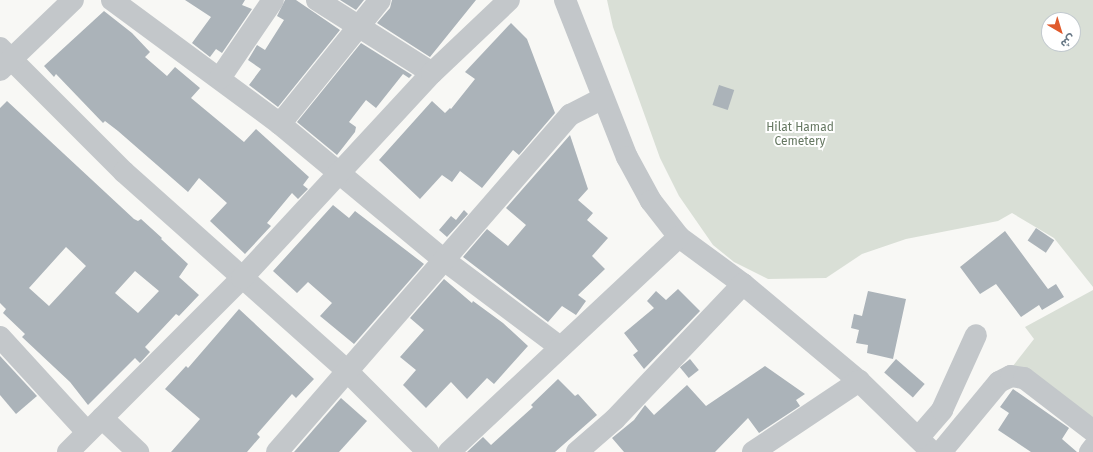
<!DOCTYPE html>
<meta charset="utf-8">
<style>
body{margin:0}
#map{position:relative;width:1093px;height:452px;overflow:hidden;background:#f8f8f5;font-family:"Fira Sans","Noto Sans Arabic",sans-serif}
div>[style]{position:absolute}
.green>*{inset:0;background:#d9dfd6}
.building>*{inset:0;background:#abb3b9;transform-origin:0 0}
.minor>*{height:22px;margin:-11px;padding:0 11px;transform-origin:11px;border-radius:11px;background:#c3c7ca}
span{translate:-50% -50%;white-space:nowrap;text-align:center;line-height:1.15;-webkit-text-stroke:4px #fff;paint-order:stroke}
.park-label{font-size:12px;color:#667862}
.north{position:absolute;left:1041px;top:12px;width:40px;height:40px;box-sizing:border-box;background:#fff;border:1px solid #c2c9ce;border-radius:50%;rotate:142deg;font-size:11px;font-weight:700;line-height:16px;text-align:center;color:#677785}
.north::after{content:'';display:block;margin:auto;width:14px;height:18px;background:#e05a2c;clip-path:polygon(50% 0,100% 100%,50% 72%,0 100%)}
</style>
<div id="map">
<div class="green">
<i style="clip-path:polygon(evenodd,607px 0,1093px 0,1093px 287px,1054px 238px,1012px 213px,998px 221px,906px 239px,862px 254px,826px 278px,768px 279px,734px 262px,713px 245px,679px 196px,660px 158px,613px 27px,607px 0,1049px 20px,1073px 20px,1073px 44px,1049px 44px,1049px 20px)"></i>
<i style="clip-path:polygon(1093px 290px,1093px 439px,1009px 371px,1034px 339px,1025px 327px)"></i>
</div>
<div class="building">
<i style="clip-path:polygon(185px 0,245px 0,242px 5px,252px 9px,222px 53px,216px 49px,210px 57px,192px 43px,211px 17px)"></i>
<i style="clip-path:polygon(285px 0,296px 0,340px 30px,278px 107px,249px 85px,261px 69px,248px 60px,257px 45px,265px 50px,284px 20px,277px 16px)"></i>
<i style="clip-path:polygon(340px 0,364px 0,356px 10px)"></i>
<i style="clip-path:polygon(392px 0,476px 0,430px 57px,377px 23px,390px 8px)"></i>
<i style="clip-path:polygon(104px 11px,132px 33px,150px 52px,145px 57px,167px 76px,175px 67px,200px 88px,191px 98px,244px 142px,256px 129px,309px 177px,303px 185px,308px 189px,298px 199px,292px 193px,267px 223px,271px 226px,245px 254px,210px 221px,227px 203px,199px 178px,188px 192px,118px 131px,105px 121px,103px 123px,56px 74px,54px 77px,44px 66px)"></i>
<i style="clip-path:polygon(511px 23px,527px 39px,555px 113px,519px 155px,513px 150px,482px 188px,460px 171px,452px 182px,442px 175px,420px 199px,379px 160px,432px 101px,445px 113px,450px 108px,451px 109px,475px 79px,465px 72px)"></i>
<i style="clip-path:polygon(361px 43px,412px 75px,409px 78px,403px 74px,376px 108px,366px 100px,349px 122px,356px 127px,355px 132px,337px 155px,297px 122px)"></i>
<i style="left:719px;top:85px;width:16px;height:21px;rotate:18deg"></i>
<i style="clip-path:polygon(evenodd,7px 101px,134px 219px,138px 221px,141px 219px,162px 238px,161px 239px,188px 264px,179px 277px,199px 295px,179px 316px,176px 314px,145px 347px,150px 352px,140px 363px,135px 358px,88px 405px,70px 382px,22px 337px,25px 334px,3px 313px,6px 309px,0 303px,0 108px,7px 101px,66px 247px,86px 266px,49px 306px,29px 288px,66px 247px,7px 101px,135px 271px,159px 291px,138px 313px,115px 293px,135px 271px)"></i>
<i style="clip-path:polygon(570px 135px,588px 189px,578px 200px,593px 213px,587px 220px,608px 238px,592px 256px,605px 269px,578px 295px,586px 301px,576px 315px,562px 306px,548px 322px,463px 257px,487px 229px,508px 246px,526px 225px,506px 208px)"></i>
<i style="clip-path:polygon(333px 205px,349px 218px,355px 211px,424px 264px,354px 344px,320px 316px,332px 303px,308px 282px,297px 293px,273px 271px)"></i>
<i style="clip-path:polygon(464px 210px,468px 214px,447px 237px,439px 230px,451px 216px,456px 220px)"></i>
<i style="left:1036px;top:228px;width:22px;height:15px;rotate:34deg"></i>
<i style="clip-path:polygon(1005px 231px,1048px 289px,1056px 284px,1064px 297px,1042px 310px,1039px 305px,1021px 317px,996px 284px,980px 294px,960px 267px)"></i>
<i style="clip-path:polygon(444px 279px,472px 303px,473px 301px,503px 323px,528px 346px,494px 384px,487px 378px,467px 399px,451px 382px,426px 408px,403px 385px,416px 370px,400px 357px,424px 330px,410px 318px)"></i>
<i style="clip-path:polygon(678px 289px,700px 311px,644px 369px,633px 355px,638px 351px,624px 333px,654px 308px,647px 301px,656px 291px,666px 300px)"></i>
<i style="clip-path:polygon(868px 291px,906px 299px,893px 359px,867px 353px,868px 345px,856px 343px,859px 330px,851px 328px,854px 314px,862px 316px)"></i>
<i style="clip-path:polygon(239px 309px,314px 379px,296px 398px,292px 394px,257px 434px,260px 437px,247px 452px,171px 452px,200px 419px,165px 389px,186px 366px,188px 368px)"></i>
<i style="clip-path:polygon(0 356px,37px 396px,16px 414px,0 395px)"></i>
<i style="left:690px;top:359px;width:14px;height:13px;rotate:51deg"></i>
<i style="left:896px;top:359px;width:38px;height:18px;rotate:41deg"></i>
<i style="clip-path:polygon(765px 366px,805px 394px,796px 400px,800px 406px,759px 433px,748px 418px,715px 452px,624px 452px,612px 438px,634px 420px,645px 405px,654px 415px,687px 385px,706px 406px)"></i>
<i style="clip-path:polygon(558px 379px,575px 396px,578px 394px,597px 415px,555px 452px,467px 452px,483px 437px,491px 445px,533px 407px,531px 405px)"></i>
<i style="clip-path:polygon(1013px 389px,1069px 428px,1062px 439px,1077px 452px,1031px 452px,998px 430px,1009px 413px,1000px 407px)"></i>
<i style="clip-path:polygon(341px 398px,367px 421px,339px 452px,294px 452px)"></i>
</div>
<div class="minor">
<i style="left:112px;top:0;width:209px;rotate:36.4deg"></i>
<i style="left:280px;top:124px;width:213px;rotate:39.7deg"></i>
<i style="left:444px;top:260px;width:145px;rotate:36.9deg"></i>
<i style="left:317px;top:0;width:136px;rotate:32.4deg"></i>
<i style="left:565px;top:0;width:169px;rotate:68.5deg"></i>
<i style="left:627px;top:157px;width:50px;rotate:61.4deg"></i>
<i style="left:651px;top:201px;width:46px;rotate:52.1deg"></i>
<i style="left:679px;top:237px;width:79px;rotate:36.3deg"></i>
<i style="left:743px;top:284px;width:151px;rotate:39.9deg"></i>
<i style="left:859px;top:381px;width:102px;rotate:44.2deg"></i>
<i style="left:0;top:48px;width:175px;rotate:45deg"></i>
<i style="left:124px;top:172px;width:299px;rotate:41.7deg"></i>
<i style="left:347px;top:371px;width:115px;rotate:45deg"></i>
<i style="left:0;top:70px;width:101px;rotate:-43.8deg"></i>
<i style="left:220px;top:78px;width:94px;rotate:-55.8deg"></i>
<i style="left:280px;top:124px;width:159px;rotate:-51.1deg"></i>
<i style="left:0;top:337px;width:129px;rotate:47.5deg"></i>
<i style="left:102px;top:418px;width:50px;rotate:43.4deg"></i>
<i style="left:918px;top:438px;width:37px;rotate:-49deg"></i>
<i style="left:942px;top:410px;width:82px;rotate:-65.6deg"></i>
<i style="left:68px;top:452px;width:246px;rotate:-45deg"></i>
<i style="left:242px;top:278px;width:280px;rotate:-47.2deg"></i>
<i style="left:432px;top:73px;width:106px;rotate:-43.5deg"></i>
<i style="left:277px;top:452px;width:447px;rotate:-49deg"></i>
<i style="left:570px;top:115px;width:36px;rotate:-27deg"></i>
<i style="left:449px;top:452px;width:315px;rotate:-43.1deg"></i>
<i style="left:577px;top:452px;width:50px;rotate:-41deg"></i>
<i style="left:615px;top:419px;width:186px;rotate:-46.5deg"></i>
<i style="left:753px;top:452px;width:128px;rotate:-33.8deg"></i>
<i style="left:941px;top:452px;width:91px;rotate:-50.4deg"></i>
<i style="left:999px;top:382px;width:13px;rotate:-27deg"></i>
<i style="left:1011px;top:376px;width:13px;rotate:9deg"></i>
<i style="left:1024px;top:378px;width:87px;rotate:37.5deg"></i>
<i style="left:1090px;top:452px;width:5px;rotate:-53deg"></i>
</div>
<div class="park-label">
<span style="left:800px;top:135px">Hilat Hamad<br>Cemetery</span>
</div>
<div class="north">ش</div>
</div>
